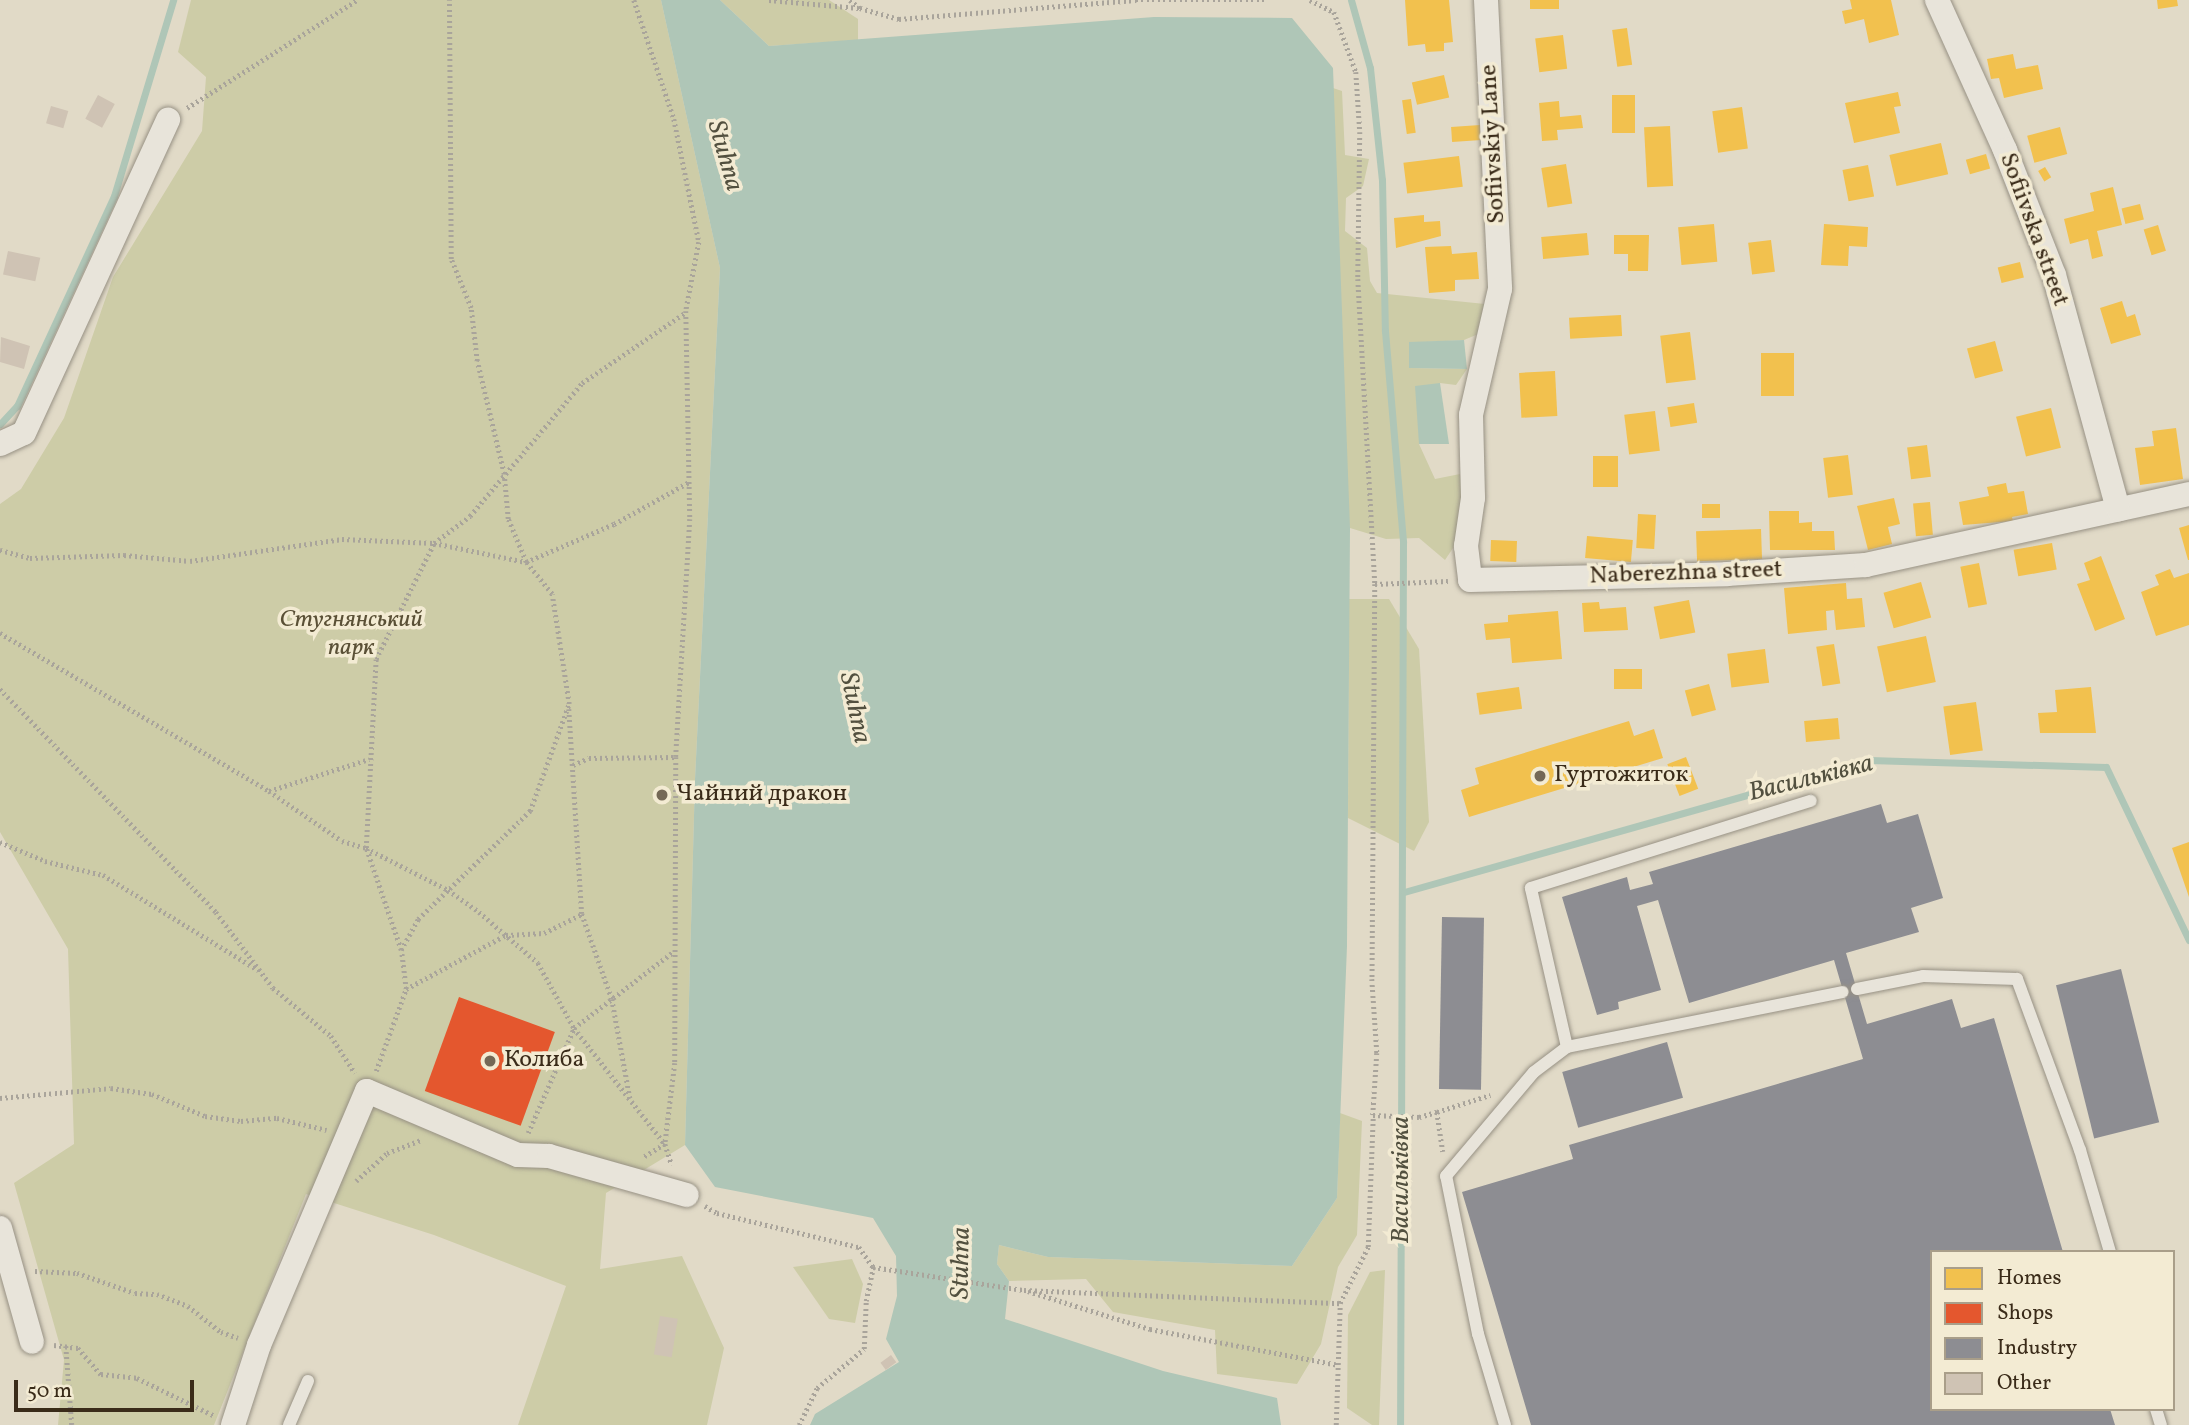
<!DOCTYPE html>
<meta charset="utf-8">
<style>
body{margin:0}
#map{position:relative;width:2189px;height:1425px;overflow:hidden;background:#e1dac7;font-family:Vollkorn,serif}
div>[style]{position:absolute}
.green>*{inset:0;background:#cdcca7}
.water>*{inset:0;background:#afc6b7}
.homes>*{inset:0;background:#f2c14e;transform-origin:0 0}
.shops>*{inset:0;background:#e4572e;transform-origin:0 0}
.industry>*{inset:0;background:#8d8d92;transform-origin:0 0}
.stream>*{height:7px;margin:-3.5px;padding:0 3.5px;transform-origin:3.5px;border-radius:3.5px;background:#afc6b7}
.building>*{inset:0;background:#cfc3b4;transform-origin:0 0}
.path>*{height:4.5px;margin-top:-2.25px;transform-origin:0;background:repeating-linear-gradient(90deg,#a9a49b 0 2px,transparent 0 5.5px)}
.roads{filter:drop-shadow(0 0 2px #979184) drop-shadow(0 0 2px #979184)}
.lane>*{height:12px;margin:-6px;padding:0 6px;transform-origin:6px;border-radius:6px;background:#e8e4da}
.street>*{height:24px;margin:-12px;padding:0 12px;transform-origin:12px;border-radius:12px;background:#e8e4da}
.dots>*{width:19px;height:19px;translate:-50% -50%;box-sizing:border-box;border:4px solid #f3ebd3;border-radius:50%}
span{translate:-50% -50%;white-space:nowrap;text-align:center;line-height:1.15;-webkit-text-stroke:7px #f3ebd3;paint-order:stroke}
.street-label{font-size:24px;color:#3a2b19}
.park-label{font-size:24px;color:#5a5036;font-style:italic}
.poi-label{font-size:24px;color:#3a2b19}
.left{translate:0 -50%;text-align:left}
.water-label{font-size:26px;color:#52503f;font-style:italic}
.legend{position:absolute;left:1930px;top:1250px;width:245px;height:161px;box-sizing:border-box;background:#f3ebd3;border:2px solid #a99e89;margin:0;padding:9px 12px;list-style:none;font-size:21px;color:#3a2b19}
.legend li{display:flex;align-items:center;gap:14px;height:35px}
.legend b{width:35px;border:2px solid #a99e89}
.scale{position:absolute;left:14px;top:1380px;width:180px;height:32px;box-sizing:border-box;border:4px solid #3a2b19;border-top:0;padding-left:9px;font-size:21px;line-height:24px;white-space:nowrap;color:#3a2b19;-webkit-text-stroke:5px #f3ebd3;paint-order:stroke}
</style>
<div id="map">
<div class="green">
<i style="clip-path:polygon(191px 0,661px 0,720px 268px,695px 779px,685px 1145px,606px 1193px,600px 1269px,682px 1256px,724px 1348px,707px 1425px,518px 1425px,566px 1286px,434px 1235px,306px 1194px,214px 1425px,58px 1425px,64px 1360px,14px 1183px,74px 1144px,68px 949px,0 832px,0 504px,21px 489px,64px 418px,113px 277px,202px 131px,206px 77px,178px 52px)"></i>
<i style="clip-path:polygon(720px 0,829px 0,858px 19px,858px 40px,769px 46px)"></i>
<i style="clip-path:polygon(1312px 81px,1342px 91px,1345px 155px,1369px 159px,1363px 186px,1346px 198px,1345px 231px,1367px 248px,1370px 281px,1377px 293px,1485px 304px,1483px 332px,1464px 340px,1409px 343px,1409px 368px,1467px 369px,1456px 385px,1440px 383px,1419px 444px,1435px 479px,1460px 474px,1464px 495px,1457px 542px,1445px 560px,1419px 538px,1386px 539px,1350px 528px,1315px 376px)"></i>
<i style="clip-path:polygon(1349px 599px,1389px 599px,1419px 649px,1429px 822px,1414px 851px,1348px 818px)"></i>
<i style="clip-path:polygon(1340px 1113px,1362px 1121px,1357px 1235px,1338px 1267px,1321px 1344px,1297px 1384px,1217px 1374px,1215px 1330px,1113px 1312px,1086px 1279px,1009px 1281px,997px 1264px,999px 1245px,1048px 1257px,1292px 1266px,1337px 1198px)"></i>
<i style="clip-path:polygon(852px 1259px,863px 1284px,855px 1323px,829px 1319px,793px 1267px)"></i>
<i style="clip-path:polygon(1385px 1270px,1379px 1425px,1372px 1425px,1347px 1408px,1348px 1315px,1370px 1272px)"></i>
</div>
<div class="water">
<i style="clip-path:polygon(661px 0,720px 0,769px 46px,1154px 17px,1292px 18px,1333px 68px,1350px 528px,1347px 946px,1337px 1198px,1292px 1266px,1048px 1257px,999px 1245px,997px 1264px,1009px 1281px,1005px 1319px,1163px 1371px,1277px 1398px,1281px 1425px,810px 1425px,815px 1414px,899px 1362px,886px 1339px,897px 1296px,896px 1256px,873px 1218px,715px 1187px,685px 1145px,695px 779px,720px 268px)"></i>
<i style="clip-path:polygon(1464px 340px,1467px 369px,1409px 368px,1409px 342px)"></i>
<i style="clip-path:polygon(1440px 383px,1449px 444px,1419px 444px,1415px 386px)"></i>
</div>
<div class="homes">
<i style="clip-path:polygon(1405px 0,1449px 0,1453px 42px,1444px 43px,1444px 51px,1426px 52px,1425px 44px,1408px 46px)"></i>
<i style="left:1530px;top:0;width:29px;height:9px"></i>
<i style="clip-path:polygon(1850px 0,1891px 0,1899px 35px,1869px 43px,1864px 19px,1845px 24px,1842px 11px,1852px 9px)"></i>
<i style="clip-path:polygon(2157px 0,2177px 0,2178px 6px,2158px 9px)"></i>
<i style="left:1627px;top:28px;width:37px;height:15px;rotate:82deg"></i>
<i style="left:1563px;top:35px;width:34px;height:28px;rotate:83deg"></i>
<i style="clip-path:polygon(2013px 54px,2016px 69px,2038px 65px,2043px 89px,2004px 98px,1999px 78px,1991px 79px,1987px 59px)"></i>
<i style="left:1444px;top:75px;width:23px;height:33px;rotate:77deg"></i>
<i style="clip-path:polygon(1898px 92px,1901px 106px,1894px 107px,1900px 133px,1854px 143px,1845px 103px)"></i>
<i style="left:1612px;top:95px;width:23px;height:38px"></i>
<i style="left:1411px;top:99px;width:34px;height:9px;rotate:82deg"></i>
<i style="clip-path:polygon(1559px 101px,1560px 117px,1581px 115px,1583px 128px,1557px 130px,1558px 140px,1542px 141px,1539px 103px)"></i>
<i style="left:1742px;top:107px;width:42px;height:30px;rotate:82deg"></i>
<i style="left:1480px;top:125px;width:15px;height:29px;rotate:86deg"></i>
<i style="left:1670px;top:126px;width:60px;height:26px;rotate:87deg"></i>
<i style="left:2060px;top:127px;width:28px;height:34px;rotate:75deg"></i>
<i style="left:1941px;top:143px;width:32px;height:53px;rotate:77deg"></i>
<i style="left:1986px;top:154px;width:15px;height:21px;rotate:74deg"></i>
<i style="left:1459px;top:156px;width:31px;height:56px;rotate:83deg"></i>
<i style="left:1566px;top:164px;width:40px;height:25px;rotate:81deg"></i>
<i style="left:1868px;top:165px;width:32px;height:26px;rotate:79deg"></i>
<i style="left:2045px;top:167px;width:12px;height:8px;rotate:59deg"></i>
<i style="clip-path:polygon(2113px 187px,2122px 225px,2097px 231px,2103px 256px,2092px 259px,2088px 239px,2070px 244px,2064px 219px,2094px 211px,2090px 193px)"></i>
<i style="left:2140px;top:204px;width:16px;height:19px;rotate:76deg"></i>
<i style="clip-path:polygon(1424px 215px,1424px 222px,1440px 221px,1441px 236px,1396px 248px,1394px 218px)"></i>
<i style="left:1714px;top:224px;width:38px;height:36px;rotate:85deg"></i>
<i style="clip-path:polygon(1824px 224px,1868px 227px,1867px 247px,1849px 246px,1848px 266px,1821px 265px)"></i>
<i style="left:2158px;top:225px;width:27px;height:15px;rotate:73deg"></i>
<i style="left:1587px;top:233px;width:22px;height:46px;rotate:85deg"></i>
<i style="clip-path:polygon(1614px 235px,1649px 235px,1648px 271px,1628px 271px,1628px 254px,1614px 254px)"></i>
<i style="left:1771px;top:240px;width:32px;height:23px;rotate:83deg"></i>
<i style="clip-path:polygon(1451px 246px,1452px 254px,1477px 252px,1479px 279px,1455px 280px,1455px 291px,1429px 293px,1425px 247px)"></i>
<i style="left:2020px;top:262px;width:16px;height:23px;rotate:76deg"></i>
<i style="clip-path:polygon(2122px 301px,2127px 317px,2135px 314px,2141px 335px,2111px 344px,2100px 308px)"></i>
<i style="left:1621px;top:315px;width:21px;height:52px;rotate:87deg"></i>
<i style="left:1690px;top:332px;width:48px;height:30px;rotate:83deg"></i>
<i style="left:1995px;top:341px;width:31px;height:29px;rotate:75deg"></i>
<i style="left:1761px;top:353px;width:33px;height:43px"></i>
<i style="left:1555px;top:371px;width:45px;height:36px;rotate:87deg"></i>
<i style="left:1694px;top:403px;width:20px;height:27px;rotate:81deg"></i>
<i style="left:2051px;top:408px;width:41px;height:36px;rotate:76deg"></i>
<i style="left:1655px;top:411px;width:40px;height:31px;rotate:83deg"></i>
<i style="clip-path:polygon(2176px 428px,2183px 479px,2140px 485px,2135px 448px,2154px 446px,2152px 431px)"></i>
<i style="left:1927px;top:445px;width:32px;height:20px;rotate:83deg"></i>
<i style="left:1848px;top:455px;width:40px;height:25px;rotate:83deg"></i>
<i style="left:1593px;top:456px;width:25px;height:31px"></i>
<i style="clip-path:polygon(2006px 483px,2008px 493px,2024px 491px,2028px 514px,2012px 517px,2013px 521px,1963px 525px,1959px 502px,1989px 496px,1987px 487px)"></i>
<i style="clip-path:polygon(1894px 498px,1900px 524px,1888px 527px,1892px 544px,1868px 550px,1857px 506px)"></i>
<i style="left:1930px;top:502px;width:33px;height:17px;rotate:85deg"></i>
<i style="left:1702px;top:504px;width:18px;height:14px"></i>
<i style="clip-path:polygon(1769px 511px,1799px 511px,1799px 523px,1812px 522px,1812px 531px,1834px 531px,1835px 550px,1770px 550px)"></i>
<i style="left:1638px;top:514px;width:18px;height:34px;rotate:3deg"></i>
<i style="clip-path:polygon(2189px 525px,2189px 560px,2188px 560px,2179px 528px)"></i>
<i style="left:1761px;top:529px;width:30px;height:65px;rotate:88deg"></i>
<i style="left:1587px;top:536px;width:46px;height:22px;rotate:5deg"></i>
<i style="left:1491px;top:540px;width:26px;height:21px;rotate:2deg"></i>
<i style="left:2052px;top:543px;width:27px;height:39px;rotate:80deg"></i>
<i style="clip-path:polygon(2101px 556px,2125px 619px,2095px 631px,2077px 584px,2090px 580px,2084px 563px)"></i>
<i style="left:1979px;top:563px;width:42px;height:19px;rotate:79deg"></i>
<i style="clip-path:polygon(2170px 569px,2174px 578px,2189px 573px,2189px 625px,2156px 636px,2141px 592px,2159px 585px,2155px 575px)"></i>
<i style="left:1921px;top:582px;width:37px;height:39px;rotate:74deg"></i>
<i style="clip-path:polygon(1846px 583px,1847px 599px,1862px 598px,1865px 627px,1836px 630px,1834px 610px,1826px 611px,1827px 630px,1788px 634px,1784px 588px)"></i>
<i style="left:1689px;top:600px;width:33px;height:36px;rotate:79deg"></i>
<i style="clip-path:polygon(1599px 602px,1600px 609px,1626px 607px,1628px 630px,1584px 632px,1582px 603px)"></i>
<i style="clip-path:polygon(1558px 611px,1562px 659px,1512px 663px,1510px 638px,1486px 640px,1484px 624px,1508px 622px,1508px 615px)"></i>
<i style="left:1926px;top:636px;width:47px;height:50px;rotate:78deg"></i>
<i style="left:1834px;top:644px;width:40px;height:18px;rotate:81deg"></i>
<i style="left:1765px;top:649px;width:34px;height:38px;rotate:83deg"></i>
<i style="left:1642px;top:669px;width:20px;height:28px;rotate:90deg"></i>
<i style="left:1709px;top:684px;width:27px;height:25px;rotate:75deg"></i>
<i style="left:1519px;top:687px;width:22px;height:43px;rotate:82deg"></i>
<i style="clip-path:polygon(2091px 687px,2096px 733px,2040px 733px,2038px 713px,2057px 712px,2055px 690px)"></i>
<i style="left:1976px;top:702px;width:49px;height:33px;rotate:82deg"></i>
<i style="left:1838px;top:718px;width:21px;height:34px;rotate:85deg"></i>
<i style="clip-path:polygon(1629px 721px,1634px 736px,1654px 729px,1663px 758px,1469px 817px,1461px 790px,1479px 784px,1475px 768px)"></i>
<i style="left:1686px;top:757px;width:34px;height:20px;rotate:69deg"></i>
<i style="clip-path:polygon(2189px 842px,2189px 897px,2172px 848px)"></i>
</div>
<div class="shops">
<i style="left:459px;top:997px;width:102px;height:100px;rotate:20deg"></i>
</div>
<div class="industry">
<i style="clip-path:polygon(1881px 804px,1887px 823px,1918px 814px,1943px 898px,1911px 908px,1919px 932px,1846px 953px,1867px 1024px,1952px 999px,1961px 1028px,1994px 1018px,2063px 1252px,1932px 1252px,1932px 1409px,2110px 1409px,2115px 1425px,1531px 1425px,1462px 1192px,1573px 1159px,1569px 1145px,1863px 1059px,1834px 960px,1689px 1003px,1658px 900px,1637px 906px,1661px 990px,1618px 1002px,1619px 1009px,1597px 1015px,1562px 897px,1627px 877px,1630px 890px,1653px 884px,1649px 872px)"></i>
<i style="left:1442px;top:917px;width:42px;height:172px;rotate:1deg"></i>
<i style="left:2121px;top:969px;width:158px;height:67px;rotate:76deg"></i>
<i style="left:1667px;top:1042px;width:58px;height:109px;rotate:74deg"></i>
</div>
<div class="stream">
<i style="left:1351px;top:0;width:71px;rotate:74.4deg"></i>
<i style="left:1370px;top:68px;width:113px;rotate:83.9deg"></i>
<i style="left:1382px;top:180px;width:151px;rotate:88.9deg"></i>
<i style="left:1385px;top:331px;width:212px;rotate:85.1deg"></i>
<i style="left:1403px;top:542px;width:883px;rotate:90.19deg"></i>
<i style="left:0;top:424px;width:25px;rotate:-47deg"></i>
<i style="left:17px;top:406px;width:231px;rotate:-65.2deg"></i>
<i style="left:114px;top:196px;width:205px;rotate:-73.2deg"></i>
<i style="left:1404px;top:892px;width:483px;rotate:-15.8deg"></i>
<i style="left:1869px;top:760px;width:237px;rotate:1.7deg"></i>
<i style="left:2106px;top:767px;width:192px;rotate:64.4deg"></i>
</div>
<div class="building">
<i style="left:98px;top:95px;width:19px;height:27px;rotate:28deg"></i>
<i style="left:51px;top:106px;width:18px;height:18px;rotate:16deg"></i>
<i style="left:8px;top:251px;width:33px;height:24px;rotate:12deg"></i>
<i style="clip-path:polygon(1px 337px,30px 346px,24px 369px,0 362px)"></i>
<i style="left:660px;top:1316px;width:18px;height:39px;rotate:9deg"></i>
<i style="left:891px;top:1355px;width:9px;height:13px;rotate:54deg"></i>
</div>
<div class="path">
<i style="left:634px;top:0;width:126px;rotate:71.4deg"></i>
<i style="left:674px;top:119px;width:126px;rotate:78.5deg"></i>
<i style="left:699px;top:242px;width:70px;rotate:100.7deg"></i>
<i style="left:686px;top:311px;width:208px;rotate:88.9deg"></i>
<i style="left:690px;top:519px;width:238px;rotate:93.4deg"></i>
<i style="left:676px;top:757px;width:306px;rotate:90.2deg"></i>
<i style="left:675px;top:1063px;width:82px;rotate:97deg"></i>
<i style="left:665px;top:1144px;width:22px;rotate:72deg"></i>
<i style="left:769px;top:0;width:90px;rotate:5.1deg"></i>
<i style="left:850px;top:0;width:13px;rotate:39deg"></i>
<i style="left:860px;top:8px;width:41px;rotate:15.8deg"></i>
<i style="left:899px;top:19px;width:238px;rotate:-4.6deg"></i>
<i style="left:1136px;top:0;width:132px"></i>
<i style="left:1310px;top:0;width:27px;rotate:27deg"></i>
<i style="left:1334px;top:12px;width:64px;rotate:69.9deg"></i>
<i style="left:1356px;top:72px;width:60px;rotate:86.2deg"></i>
<i style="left:1360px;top:132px;width:147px;rotate:90.8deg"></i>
<i style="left:1358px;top:279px;width:305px;rotate:86.8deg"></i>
<i style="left:1375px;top:584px;width:395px;rotate:90.4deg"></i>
<i style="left:1372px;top:979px;width:74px;rotate:86.1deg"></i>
<i style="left:1377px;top:1053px;width:62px;rotate:93.7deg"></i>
<i style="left:187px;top:108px;width:201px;rotate:-32.4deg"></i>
<i style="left:0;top:550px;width:31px;rotate:15deg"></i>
<i style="left:30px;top:558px;width:94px;rotate:-1.8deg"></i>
<i style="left:124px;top:555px;width:66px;rotate:5.2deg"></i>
<i style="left:190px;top:561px;width:154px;rotate:-8.2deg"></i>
<i style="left:342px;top:539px;width:92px;rotate:2.5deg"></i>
<i style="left:434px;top:543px;width:94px;rotate:11.7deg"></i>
<i style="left:526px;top:562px;width:96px;rotate:-23.4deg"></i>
<i style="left:614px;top:524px;width:86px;rotate:-29.2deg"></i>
<i style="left:1375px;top:584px;width:73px;rotate:-2.4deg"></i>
<i style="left:0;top:633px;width:312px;rotate:30.4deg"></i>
<i style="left:269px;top:791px;width:88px;rotate:34.4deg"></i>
<i style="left:342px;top:841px;width:25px;rotate:16deg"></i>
<i style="left:366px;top:848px;width:92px;rotate:27.1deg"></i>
<i style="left:448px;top:890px;width:38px;rotate:35deg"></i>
<i style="left:479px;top:912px;width:78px;rotate:40.8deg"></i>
<i style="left:538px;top:963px;width:74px;rotate:61deg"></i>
<i style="left:574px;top:1028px;width:147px;rotate:51.9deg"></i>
<i style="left:665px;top:1144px;width:26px;rotate:148deg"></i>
<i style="left:0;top:689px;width:310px;rotate:45.9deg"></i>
<i style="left:216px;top:912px;width:95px;rotate:53.1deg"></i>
<i style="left:273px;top:988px;width:75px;rotate:39.6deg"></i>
<i style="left:331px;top:1036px;width:44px;rotate:57deg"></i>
<i style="left:569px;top:709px;width:205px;rotate:86.4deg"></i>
<i style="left:582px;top:914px;width:90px;rotate:70.6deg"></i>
<i style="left:612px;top:999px;width:101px;rotate:79.7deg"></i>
<i style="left:573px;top:765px;width:17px;rotate:-24deg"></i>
<i style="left:589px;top:758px;width:87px;rotate:-0.7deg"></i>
<i style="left:269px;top:791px;width:105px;rotate:-17.7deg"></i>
<i style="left:0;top:842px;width:49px;rotate:22.9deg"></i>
<i style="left:45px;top:861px;width:60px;rotate:13.6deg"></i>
<i style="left:103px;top:875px;width:182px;rotate:31.5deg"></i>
<i style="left:401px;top:950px;width:108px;rotate:-108.9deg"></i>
<i style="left:366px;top:848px;width:189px;rotate:-87deg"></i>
<i style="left:376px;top:659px;width:130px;rotate:-63.4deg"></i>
<i style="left:434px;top:543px;width:45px;rotate:-36.9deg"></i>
<i style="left:470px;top:516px;width:174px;rotate:-49.9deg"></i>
<i style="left:582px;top:383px;width:126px;rotate:-34.3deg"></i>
<i style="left:406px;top:989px;width:114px;rotate:-28.4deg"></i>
<i style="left:506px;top:935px;width:38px;rotate:-3deg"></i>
<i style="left:544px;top:933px;width:42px;rotate:-26.6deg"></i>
<i style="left:376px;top:1071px;width:87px;rotate:-69.9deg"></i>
<i style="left:406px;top:989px;width:39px;rotate:-97deg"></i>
<i style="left:401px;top:950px;width:35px;rotate:-61deg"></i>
<i style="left:418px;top:919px;width:156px;rotate:-44deg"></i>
<i style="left:530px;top:811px;width:114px;rotate:-70deg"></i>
<i style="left:569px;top:704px;width:111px;rotate:-98.8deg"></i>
<i style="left:552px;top:594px;width:41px;rotate:-129.1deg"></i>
<i style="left:526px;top:562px;width:47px;rotate:-112.7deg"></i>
<i style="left:508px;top:519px;width:45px;rotate:-95.1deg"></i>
<i style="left:504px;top:474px;width:116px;rotate:-103.4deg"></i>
<i style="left:477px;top:361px;width:53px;rotate:-96.5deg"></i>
<i style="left:471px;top:308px;width:53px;rotate:-112.2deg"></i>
<i style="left:451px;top:259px;width:259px;rotate:-90.4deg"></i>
<i style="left:0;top:1098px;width:111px;rotate:-5.1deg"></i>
<i style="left:111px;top:1088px;width:41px;rotate:8.3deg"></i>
<i style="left:152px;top:1094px;width:57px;rotate:22.5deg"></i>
<i style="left:205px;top:1116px;width:36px;rotate:8deg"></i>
<i style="left:241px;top:1121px;width:36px;rotate:-5deg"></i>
<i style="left:277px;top:1118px;width:51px;rotate:13.5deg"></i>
<i style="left:1437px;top:1112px;width:56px;rotate:-17.8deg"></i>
<i style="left:528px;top:1133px;width:115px;rotate:-66.3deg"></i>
<i style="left:574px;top:1028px;width:125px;rotate:-37.5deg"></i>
<i style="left:356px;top:1181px;width:42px;rotate:-42.1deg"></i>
<i style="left:387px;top:1153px;width:36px;rotate:-21deg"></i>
<i style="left:705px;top:1206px;width:14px;rotate:30deg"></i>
<i style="left:717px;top:1213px;width:146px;rotate:13.5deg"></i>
<i style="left:859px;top:1247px;width:24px;rotate:55deg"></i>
<i style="left:873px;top:1267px;width:153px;rotate:8.7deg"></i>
<i style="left:1024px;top:1290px;width:316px;rotate:2.4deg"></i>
<i style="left:35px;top:1271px;width:42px;rotate:2.7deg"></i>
<i style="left:77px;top:1273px;width:61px;rotate:19deg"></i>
<i style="left:135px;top:1293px;width:22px;rotate:3deg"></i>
<i style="left:157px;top:1294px;width:33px;rotate:21deg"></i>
<i style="left:188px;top:1306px;width:42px;rotate:38.2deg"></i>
<i style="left:221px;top:1332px;width:18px;rotate:19deg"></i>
<i style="left:1028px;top:1291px;width:128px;rotate:17.3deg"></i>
<i style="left:1150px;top:1329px;width:191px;rotate:10.8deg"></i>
<i style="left:54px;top:1345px;width:24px;rotate:7deg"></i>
<i style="left:78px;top:1348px;width:35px;rotate:49deg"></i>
<i style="left:101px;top:1374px;width:36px;rotate:6deg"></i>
<i style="left:137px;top:1378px;width:85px;rotate:26deg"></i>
<i style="left:66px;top:1346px;width:79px;rotate:85.7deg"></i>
<i style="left:799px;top:1425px;width:41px;rotate:-64.1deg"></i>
<i style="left:817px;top:1388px;width:61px;rotate:-39.7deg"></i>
<i style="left:864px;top:1349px;width:48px;rotate:-87.6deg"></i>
<i style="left:866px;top:1301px;width:35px;rotate:-78deg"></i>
<i style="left:1336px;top:1425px;width:122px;rotate:-88.1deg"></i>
<i style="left:1340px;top:1303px;width:63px;rotate:-63.4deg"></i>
<i style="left:1368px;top:1247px;width:132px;rotate:-87.8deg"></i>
<i style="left:1373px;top:1115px;width:46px;rotate:2.5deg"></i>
<i style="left:1419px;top:1117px;width:19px;rotate:-16deg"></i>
<i style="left:1437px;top:1112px;width:40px;rotate:81.5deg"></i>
</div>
<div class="roads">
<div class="lane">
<i style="left:1857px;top:989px;width:67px;rotate:-11.1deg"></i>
<i style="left:1923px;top:976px;width:94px;rotate:1.8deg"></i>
<i style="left:2017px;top:979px;width:182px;rotate:69.8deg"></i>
<i style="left:2080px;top:1150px;width:106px;rotate:73.6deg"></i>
<i style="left:1567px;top:1047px;width:281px;rotate:-11.3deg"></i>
<i style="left:2156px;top:1409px;width:17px;rotate:73deg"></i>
<i style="left:289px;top:1425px;width:48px;rotate:-66.6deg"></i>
<i style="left:1505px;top:1425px;width:95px;rotate:-106.5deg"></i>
<i style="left:1478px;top:1334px;width:161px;rotate:-101.4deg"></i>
<i style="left:1446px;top:1176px;width:136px;rotate:-49.8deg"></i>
<i style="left:1534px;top:1072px;width:41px;rotate:-37.1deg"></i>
<i style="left:1567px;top:1047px;width:163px;rotate:-102.8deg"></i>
<i style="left:1531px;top:888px;width:293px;rotate:-17.3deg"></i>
</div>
<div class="street">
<i style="left:1486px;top:0;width:289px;rotate:87.2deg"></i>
<i style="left:1500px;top:289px;width:129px;rotate:103deg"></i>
<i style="left:1471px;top:415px;width:83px;rotate:88.6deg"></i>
<i style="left:1473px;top:498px;width:49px;rotate:98.3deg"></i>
<i style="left:1466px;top:546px;width:34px;rotate:83deg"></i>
<i style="left:1470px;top:580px;width:257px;rotate:-1.3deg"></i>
<i style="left:1727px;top:574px;width:139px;rotate:-3.7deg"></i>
<i style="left:1866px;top:565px;width:331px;rotate:-12.4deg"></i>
<i style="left:1937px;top:0;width:165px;rotate:65.6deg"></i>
<i style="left:2005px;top:150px;width:134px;rotate:68.6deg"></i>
<i style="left:2054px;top:275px;width:243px;rotate:74.7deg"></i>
<i style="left:0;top:444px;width:26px;rotate:-25deg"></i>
<i style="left:24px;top:433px;width:345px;rotate:-65.3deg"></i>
<i style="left:0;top:1228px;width:118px;rotate:74.3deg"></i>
<i style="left:233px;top:1425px;width:84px;rotate:-72deg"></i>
<i style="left:259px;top:1345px;width:276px;rotate:-67deg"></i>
<i style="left:367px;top:1091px;width:164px;rotate:23deg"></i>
<i style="left:518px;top:1155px;width:31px;rotate:2deg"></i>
<i style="left:549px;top:1156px;width:143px;rotate:15.8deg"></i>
</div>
</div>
<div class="dots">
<i style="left:1540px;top:776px;background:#746856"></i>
<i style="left:662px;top:795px;background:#746856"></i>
<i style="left:490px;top:1061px;background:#746856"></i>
</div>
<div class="street-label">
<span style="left:1494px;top:144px;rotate:-93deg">Sofiivskiy Lane</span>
<span style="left:2033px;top:230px;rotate:70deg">Sofiivska street</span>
<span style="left:1686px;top:574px;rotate:-2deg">Naberezhna street</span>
</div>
<div class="park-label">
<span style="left:351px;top:635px">Стугнянський<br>парк</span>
</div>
<div class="poi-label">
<span class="left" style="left:1554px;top:776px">Гуртожиток</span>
<span class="left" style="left:676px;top:795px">Чайний дракон</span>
<span class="left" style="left:504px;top:1061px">Колиба</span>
</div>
<div class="water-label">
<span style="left:724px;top:156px;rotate:74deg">Stuhna</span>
<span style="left:854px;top:708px;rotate:78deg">Stuhna</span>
<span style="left:1811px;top:779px;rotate:-14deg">Васильківка</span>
<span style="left:1402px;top:1180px;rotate:-90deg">Васильківка</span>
<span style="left:962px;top:1263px;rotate:-89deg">Stuhna</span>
</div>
<ul class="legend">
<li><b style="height:19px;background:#f2c14e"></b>Homes</li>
<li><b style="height:19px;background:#e4572e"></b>Shops</li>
<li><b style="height:19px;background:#8d8d92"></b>Industry</li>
<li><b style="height:19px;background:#cfc3b4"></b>Other</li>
</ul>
<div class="scale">50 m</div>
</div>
